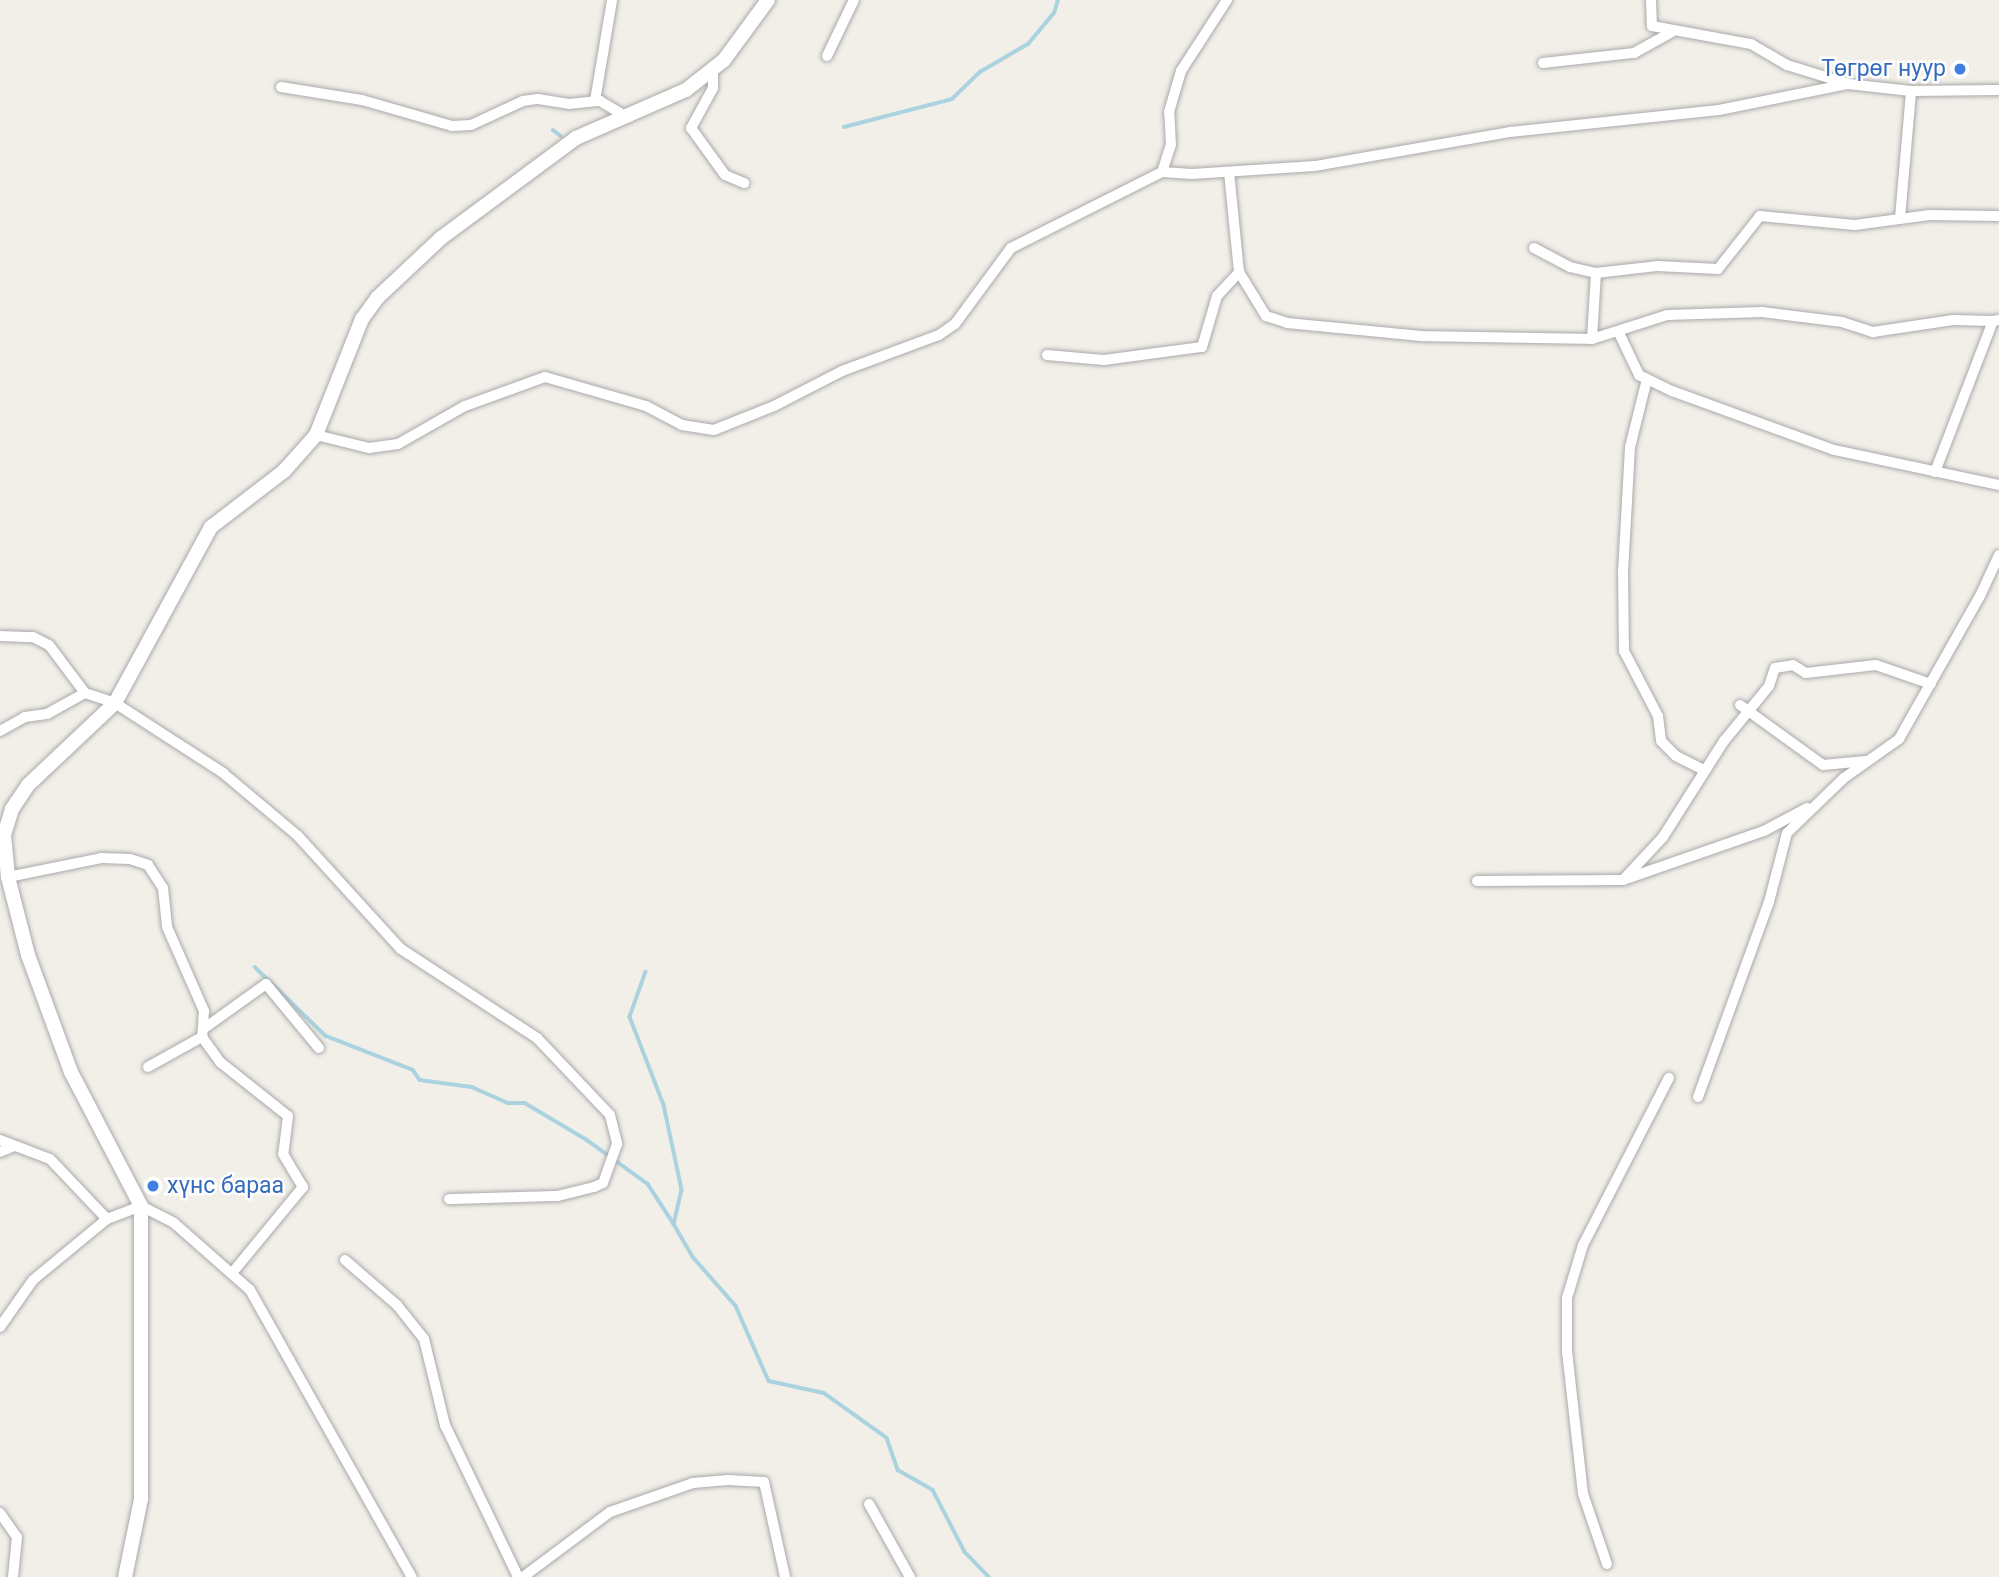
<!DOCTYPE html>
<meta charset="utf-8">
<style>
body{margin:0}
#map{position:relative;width:1999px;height:1577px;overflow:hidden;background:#f2efe9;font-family:Roboto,sans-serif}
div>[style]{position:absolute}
.stream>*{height:3.5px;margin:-1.75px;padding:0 1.75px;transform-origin:1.75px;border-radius:1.75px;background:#aad3df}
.roads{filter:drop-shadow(0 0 2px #a9a9a9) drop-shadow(0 0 2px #a9a9a9)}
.minor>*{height:10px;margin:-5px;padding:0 5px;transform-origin:5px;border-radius:5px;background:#fff}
.tertiary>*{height:14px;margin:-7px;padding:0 7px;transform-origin:7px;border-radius:7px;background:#fff}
.dots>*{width:19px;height:19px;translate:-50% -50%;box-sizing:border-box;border:4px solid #fff;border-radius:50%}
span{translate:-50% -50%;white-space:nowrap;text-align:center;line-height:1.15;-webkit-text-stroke:5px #fff;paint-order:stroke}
.shop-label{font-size:23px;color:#366cbe}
.right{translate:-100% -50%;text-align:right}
.left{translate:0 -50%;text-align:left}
</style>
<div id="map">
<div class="stream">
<i style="left:844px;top:127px;width:112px;rotate:-14.5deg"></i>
<i style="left:952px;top:99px;width:39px;rotate:-44deg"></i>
<i style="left:980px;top:72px;width:56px;rotate:-30.3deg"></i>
<i style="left:1028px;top:44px;width:40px;rotate:-50deg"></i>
<i style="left:1054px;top:13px;width:14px;rotate:-73deg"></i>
<i style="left:553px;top:130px;width:10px;rotate:37deg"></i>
<i style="left:255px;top:967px;width:99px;rotate:44.2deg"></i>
<i style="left:326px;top:1036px;width:93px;rotate:21.3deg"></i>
<i style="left:413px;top:1070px;width:12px;rotate:55deg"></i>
<i style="left:420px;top:1080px;width:52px;rotate:7.7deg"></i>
<i style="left:472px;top:1087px;width:39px;rotate:24deg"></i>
<i style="left:508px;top:1103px;width:17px"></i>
<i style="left:525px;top:1103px;width:72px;rotate:30.8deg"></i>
<i style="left:587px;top:1140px;width:75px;rotate:35.8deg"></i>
<i style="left:648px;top:1184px;width:48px;rotate:57deg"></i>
<i style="left:646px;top:972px;width:48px;rotate:109.6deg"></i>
<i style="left:630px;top:1017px;width:94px;rotate:68.9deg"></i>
<i style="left:664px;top:1105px;width:87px;rotate:78deg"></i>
<i style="left:682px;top:1190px;width:35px;rotate:103deg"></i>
<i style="left:674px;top:1224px;width:38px;rotate:60deg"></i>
<i style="left:693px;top:1257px;width:65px;rotate:48.7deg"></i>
<i style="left:736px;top:1306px;width:82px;rotate:66.3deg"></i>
<i style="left:769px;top:1381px;width:56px;rotate:12.3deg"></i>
<i style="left:824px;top:1393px;width:77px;rotate:35.5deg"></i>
<i style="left:887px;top:1438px;width:34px;rotate:71deg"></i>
<i style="left:898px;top:1470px;width:40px;rotate:29.7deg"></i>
<i style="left:933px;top:1490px;width:70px;rotate:62.7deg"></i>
<i style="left:965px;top:1552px;width:35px;rotate:46deg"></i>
</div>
<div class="roads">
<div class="minor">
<i style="left:1651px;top:0;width:26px;rotate:88deg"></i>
<i style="left:1652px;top:26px;width:101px;rotate:10.3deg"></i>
<i style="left:1751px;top:44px;width:42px;rotate:30.3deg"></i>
<i style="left:1787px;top:65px;width:61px;rotate:17.2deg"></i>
<i style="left:827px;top:56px;width:62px;rotate:-64.3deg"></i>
<i style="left:1543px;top:63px;width:92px;rotate:-6.3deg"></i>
<i style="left:1634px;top:53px;width:43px;rotate:-28.9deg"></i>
<i style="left:713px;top:68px;width:20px;rotate:90deg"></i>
<i style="left:713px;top:88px;width:46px;rotate:118.8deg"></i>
<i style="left:691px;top:128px;width:58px;rotate:54.1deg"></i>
<i style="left:725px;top:175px;width:21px;rotate:23deg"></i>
<i style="left:281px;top:87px;width:82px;rotate:9.1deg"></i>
<i style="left:362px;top:100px;width:94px;rotate:16.1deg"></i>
<i style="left:452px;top:126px;width:19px;rotate:-3deg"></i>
<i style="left:471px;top:125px;width:57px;rotate:-24.8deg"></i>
<i style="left:523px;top:101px;width:15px;rotate:-8deg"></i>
<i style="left:538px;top:99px;width:31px;rotate:9deg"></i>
<i style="left:569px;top:104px;width:31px;rotate:-6deg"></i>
<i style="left:600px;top:101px;width:27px;rotate:31deg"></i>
<i style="left:595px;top:101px;width:102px;rotate:-80.4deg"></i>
<i style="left:1162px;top:172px;width:28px;rotate:-72deg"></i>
<i style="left:1171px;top:145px;width:33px;rotate:-93deg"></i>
<i style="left:1169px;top:112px;width:43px;rotate:-73.7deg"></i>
<i style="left:1181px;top:71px;width:85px;rotate:-57.1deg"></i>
<i style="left:1900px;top:218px;width:127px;rotate:-85deg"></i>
<i style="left:1534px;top:248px;width:41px;rotate:27.8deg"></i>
<i style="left:1570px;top:267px;width:27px;rotate:13deg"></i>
<i style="left:1596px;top:273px;width:61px;rotate:-6.5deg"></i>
<i style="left:1657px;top:266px;width:61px;rotate:2.8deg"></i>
<i style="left:1718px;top:269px;width:68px;rotate:-51.6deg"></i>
<i style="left:1760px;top:216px;width:95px;rotate:5.4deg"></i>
<i style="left:1855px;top:225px;width:75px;rotate:-7.7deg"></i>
<i style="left:1929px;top:215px;width:70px;rotate:0.8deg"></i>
<i style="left:1239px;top:272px;width:52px;rotate:58.5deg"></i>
<i style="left:1266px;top:316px;width:22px;rotate:18deg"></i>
<i style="left:1287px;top:323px;width:135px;rotate:5.5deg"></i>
<i style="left:1421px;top:336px;width:171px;rotate:1deg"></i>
<i style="left:1596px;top:273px;width:66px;rotate:93.5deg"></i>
<i style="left:1592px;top:339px;width:79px;rotate:-17.7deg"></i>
<i style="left:1667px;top:315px;width:95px;rotate:-1.8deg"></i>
<i style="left:1762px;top:312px;width:81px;rotate:7.1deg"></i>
<i style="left:1842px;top:322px;width:33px;rotate:18deg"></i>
<i style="left:1873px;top:332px;width:81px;rotate:-8.5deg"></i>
<i style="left:1953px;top:320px;width:40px;rotate:1.4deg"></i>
<i style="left:1619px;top:333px;width:47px;rotate:64.5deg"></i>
<i style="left:1639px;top:375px;width:37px;rotate:26deg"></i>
<i style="left:1672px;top:391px;width:172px;rotate:20deg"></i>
<i style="left:1834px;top:450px;width:169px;rotate:12deg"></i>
<i style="left:1047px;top:355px;width:57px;rotate:5deg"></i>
<i style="left:1104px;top:360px;width:99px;rotate:-7.6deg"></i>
<i style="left:1202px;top:347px;width:53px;rotate:-73.6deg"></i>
<i style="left:1217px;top:296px;width:33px;rotate:-47deg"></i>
<i style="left:1239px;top:272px;width:100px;rotate:-95.7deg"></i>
<i style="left:1647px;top:379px;width:70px;rotate:104deg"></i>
<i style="left:1630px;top:447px;width:124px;rotate:93.2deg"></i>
<i style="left:1623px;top:571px;width:80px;rotate:89.3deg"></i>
<i style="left:1624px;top:651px;width:73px;rotate:62.4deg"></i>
<i style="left:1658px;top:716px;width:25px;rotate:83deg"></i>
<i style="left:1661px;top:741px;width:21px;rotate:45deg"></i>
<i style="left:1676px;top:756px;width:31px;rotate:27deg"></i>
<i style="left:316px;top:435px;width:55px;rotate:13.8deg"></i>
<i style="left:369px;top:448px;width:29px;rotate:-8deg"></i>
<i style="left:398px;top:444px;width:77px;rotate:-29.6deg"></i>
<i style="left:465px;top:406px;width:85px;rotate:-19.9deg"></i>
<i style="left:545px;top:377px;width:105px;rotate:16deg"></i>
<i style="left:646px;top:406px;width:41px;rotate:27.8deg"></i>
<i style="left:682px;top:425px;width:32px;rotate:9deg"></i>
<i style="left:714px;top:430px;width:65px;rotate:-21.8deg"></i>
<i style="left:774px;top:406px;width:76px;rotate:-27.2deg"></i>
<i style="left:842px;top:371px;width:103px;rotate:-20.4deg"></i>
<i style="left:939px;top:335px;width:19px;rotate:-35deg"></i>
<i style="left:955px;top:324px;width:94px;rotate:-53.6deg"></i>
<i style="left:1011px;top:248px;width:169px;rotate:-26.7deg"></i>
<i style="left:1162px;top:172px;width:30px;rotate:4deg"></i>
<i style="left:1192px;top:174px;width:123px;rotate:-3.7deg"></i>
<i style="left:1315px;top:166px;width:198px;rotate:-9.9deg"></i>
<i style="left:1510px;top:132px;width:210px;rotate:-6deg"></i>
<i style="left:1719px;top:110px;width:132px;rotate:-11.4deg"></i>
<i style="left:1848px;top:84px;width:63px;rotate:6.3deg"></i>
<i style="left:1911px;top:91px;width:88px;rotate:-0.7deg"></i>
<i style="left:1935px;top:472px;width:162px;rotate:-69deg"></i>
<i style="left:1993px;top:321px;width:6px;rotate:-9deg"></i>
<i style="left:0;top:636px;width:33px;rotate:2deg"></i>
<i style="left:33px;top:637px;width:18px;rotate:27deg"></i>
<i style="left:49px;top:645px;width:60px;rotate:53.1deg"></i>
<i style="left:85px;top:693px;width:32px;rotate:18deg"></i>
<i style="left:115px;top:703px;width:129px;rotate:32.9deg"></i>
<i style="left:223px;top:773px;width:98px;rotate:40deg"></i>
<i style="left:298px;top:836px;width:153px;rotate:47.7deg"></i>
<i style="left:401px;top:949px;width:163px;rotate:33.2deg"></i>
<i style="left:537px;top:1038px;width:106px;rotate:46.5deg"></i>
<i style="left:610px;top:1115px;width:30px;rotate:76deg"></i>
<i style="left:617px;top:1144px;width:41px;rotate:109.7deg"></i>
<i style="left:603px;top:1183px;width:10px;rotate:156deg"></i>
<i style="left:594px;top:1187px;width:38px;rotate:166deg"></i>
<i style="left:557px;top:1196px;width:108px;rotate:178.4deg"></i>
<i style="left:1740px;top:705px;width:102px;rotate:35.9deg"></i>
<i style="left:1823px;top:765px;width:43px;rotate:-5.3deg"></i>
<i style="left:0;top:731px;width:29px;rotate:-29deg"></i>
<i style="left:25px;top:717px;width:22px;rotate:-8deg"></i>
<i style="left:47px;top:714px;width:43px;rotate:-28.9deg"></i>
<i style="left:8px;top:877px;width:95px;rotate:-11.5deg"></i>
<i style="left:101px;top:858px;width:29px;rotate:2deg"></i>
<i style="left:130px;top:859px;width:19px;rotate:18deg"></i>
<i style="left:148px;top:865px;width:27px;rotate:57deg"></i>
<i style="left:163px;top:888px;width:39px;rotate:84deg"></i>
<i style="left:167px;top:927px;width:92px;rotate:66.2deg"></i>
<i style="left:204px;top:1011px;width:26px;rotate:94deg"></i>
<i style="left:202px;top:1037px;width:31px;rotate:54deg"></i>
<i style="left:220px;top:1062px;width:87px;rotate:38.5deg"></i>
<i style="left:288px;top:1116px;width:38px;rotate:97deg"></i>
<i style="left:283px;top:1154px;width:39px;rotate:59deg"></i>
<i style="left:303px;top:1187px;width:112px;rotate:129.5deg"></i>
<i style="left:1623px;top:880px;width:59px;rotate:-47.1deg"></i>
<i style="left:1663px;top:837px;width:114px;rotate:-57.6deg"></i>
<i style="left:1724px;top:741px;width:71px;rotate:-50.7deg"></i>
<i style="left:1769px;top:686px;width:19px;rotate:-72deg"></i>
<i style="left:1775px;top:668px;width:18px;rotate:-9deg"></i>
<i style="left:1793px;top:665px;width:15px;rotate:32deg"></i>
<i style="left:1806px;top:673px;width:70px;rotate:-6.5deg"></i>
<i style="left:1876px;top:665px;width:58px;rotate:19.1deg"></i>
<i style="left:1477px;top:881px;width:146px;rotate:-0.4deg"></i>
<i style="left:1623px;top:880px;width:149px;rotate:-19.2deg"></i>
<i style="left:1764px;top:831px;width:49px;rotate:-28.1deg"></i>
<i style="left:206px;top:1027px;width:74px;rotate:-35.6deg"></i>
<i style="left:266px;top:984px;width:83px;rotate:50.4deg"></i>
<i style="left:148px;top:1067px;width:62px;rotate:-29.1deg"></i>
<i style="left:1698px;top:1097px;width:208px;rotate:-70deg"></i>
<i style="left:1769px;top:902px;width:71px;rotate:-75.4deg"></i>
<i style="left:1787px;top:833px;width:79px;rotate:-44deg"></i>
<i style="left:1844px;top:778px;width:67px;rotate:-35.3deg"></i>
<i style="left:1899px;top:739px;width:164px;rotate:-60.5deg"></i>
<i style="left:1980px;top:596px;width:45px;rotate:-65.1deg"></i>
<i style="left:0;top:1140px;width:53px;rotate:20.8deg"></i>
<i style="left:50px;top:1159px;width:83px;rotate:46.5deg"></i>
<i style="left:0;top:1152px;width:15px;rotate:-23deg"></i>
<i style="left:345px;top:1260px;width:69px;rotate:40.9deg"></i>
<i style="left:397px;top:1305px;width:43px;rotate:51.5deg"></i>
<i style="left:424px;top:1339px;width:89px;rotate:76.3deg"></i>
<i style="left:445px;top:1425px;width:169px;rotate:64.3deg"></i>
<i style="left:0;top:1327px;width:57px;rotate:-54.9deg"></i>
<i style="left:33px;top:1280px;width:96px;rotate:-39.5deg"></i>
<i style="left:107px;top:1219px;width:36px;rotate:-21deg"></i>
<i style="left:141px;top:1206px;width:37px;rotate:27deg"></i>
<i style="left:174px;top:1223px;width:101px;rotate:41.4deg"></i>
<i style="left:250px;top:1290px;width:330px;rotate:60.6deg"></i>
<i style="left:869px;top:1504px;width:84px;rotate:60.7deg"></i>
<i style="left:0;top:1513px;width:29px;rotate:55deg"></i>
<i style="left:17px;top:1537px;width:40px;rotate:95.7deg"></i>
<i style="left:1607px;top:1564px;width:74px;rotate:-108.9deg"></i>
<i style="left:1583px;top:1494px;width:143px;rotate:-96.4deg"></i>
<i style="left:1567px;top:1352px;width:54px;rotate:-90deg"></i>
<i style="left:1567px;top:1298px;width:55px;rotate:-73.2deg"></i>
<i style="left:1583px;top:1245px;width:188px;rotate:-62.8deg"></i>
<i style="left:523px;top:1577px;width:109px;rotate:-36.8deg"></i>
<i style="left:610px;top:1512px;width:88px;rotate:-19.3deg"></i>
<i style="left:693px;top:1483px;width:35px;rotate:-5deg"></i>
<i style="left:728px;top:1480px;width:36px;rotate:3deg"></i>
<i style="left:764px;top:1482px;width:97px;rotate:77.5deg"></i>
</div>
<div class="tertiary">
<i style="left:125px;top:1577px;width:80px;rotate:-78.4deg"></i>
<i style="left:141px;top:1499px;width:293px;rotate:-90deg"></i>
<i style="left:141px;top:1206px;width:151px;rotate:-117.6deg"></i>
<i style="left:71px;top:1072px;width:125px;rotate:-110.2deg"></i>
<i style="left:28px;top:955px;width:81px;rotate:-104.4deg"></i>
<i style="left:8px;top:877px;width:42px;rotate:-95.4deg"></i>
<i style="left:4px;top:835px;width:27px;rotate:-73deg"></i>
<i style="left:12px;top:809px;width:29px;rotate:-56deg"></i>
<i style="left:28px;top:785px;width:120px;rotate:-43.3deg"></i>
<i style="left:115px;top:703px;width:200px;rotate:-61.4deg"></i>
<i style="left:211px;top:527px;width:92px;rotate:-37.5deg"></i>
<i style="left:284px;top:471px;width:48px;rotate:-48.4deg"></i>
<i style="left:316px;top:435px;width:125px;rotate:-68.4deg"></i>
<i style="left:362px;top:319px;width:27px;rotate:-54deg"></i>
<i style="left:378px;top:297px;width:86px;rotate:-43.1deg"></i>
<i style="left:441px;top:238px;width:168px;rotate:-36.5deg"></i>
<i style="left:576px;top:138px;width:120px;rotate:-23.6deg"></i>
<i style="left:686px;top:90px;width:48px;rotate:-38.3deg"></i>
<i style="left:724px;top:60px;width:74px;rotate:-53.7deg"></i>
</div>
</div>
<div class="dots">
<i style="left:1960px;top:69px;background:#3f7fe0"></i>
<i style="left:153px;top:1186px;background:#3f7fe0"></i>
</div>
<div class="shop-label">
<span class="right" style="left:1946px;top:69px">Төгрөг нуур</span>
<span class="left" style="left:167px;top:1186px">хүнс бараа</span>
</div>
</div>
